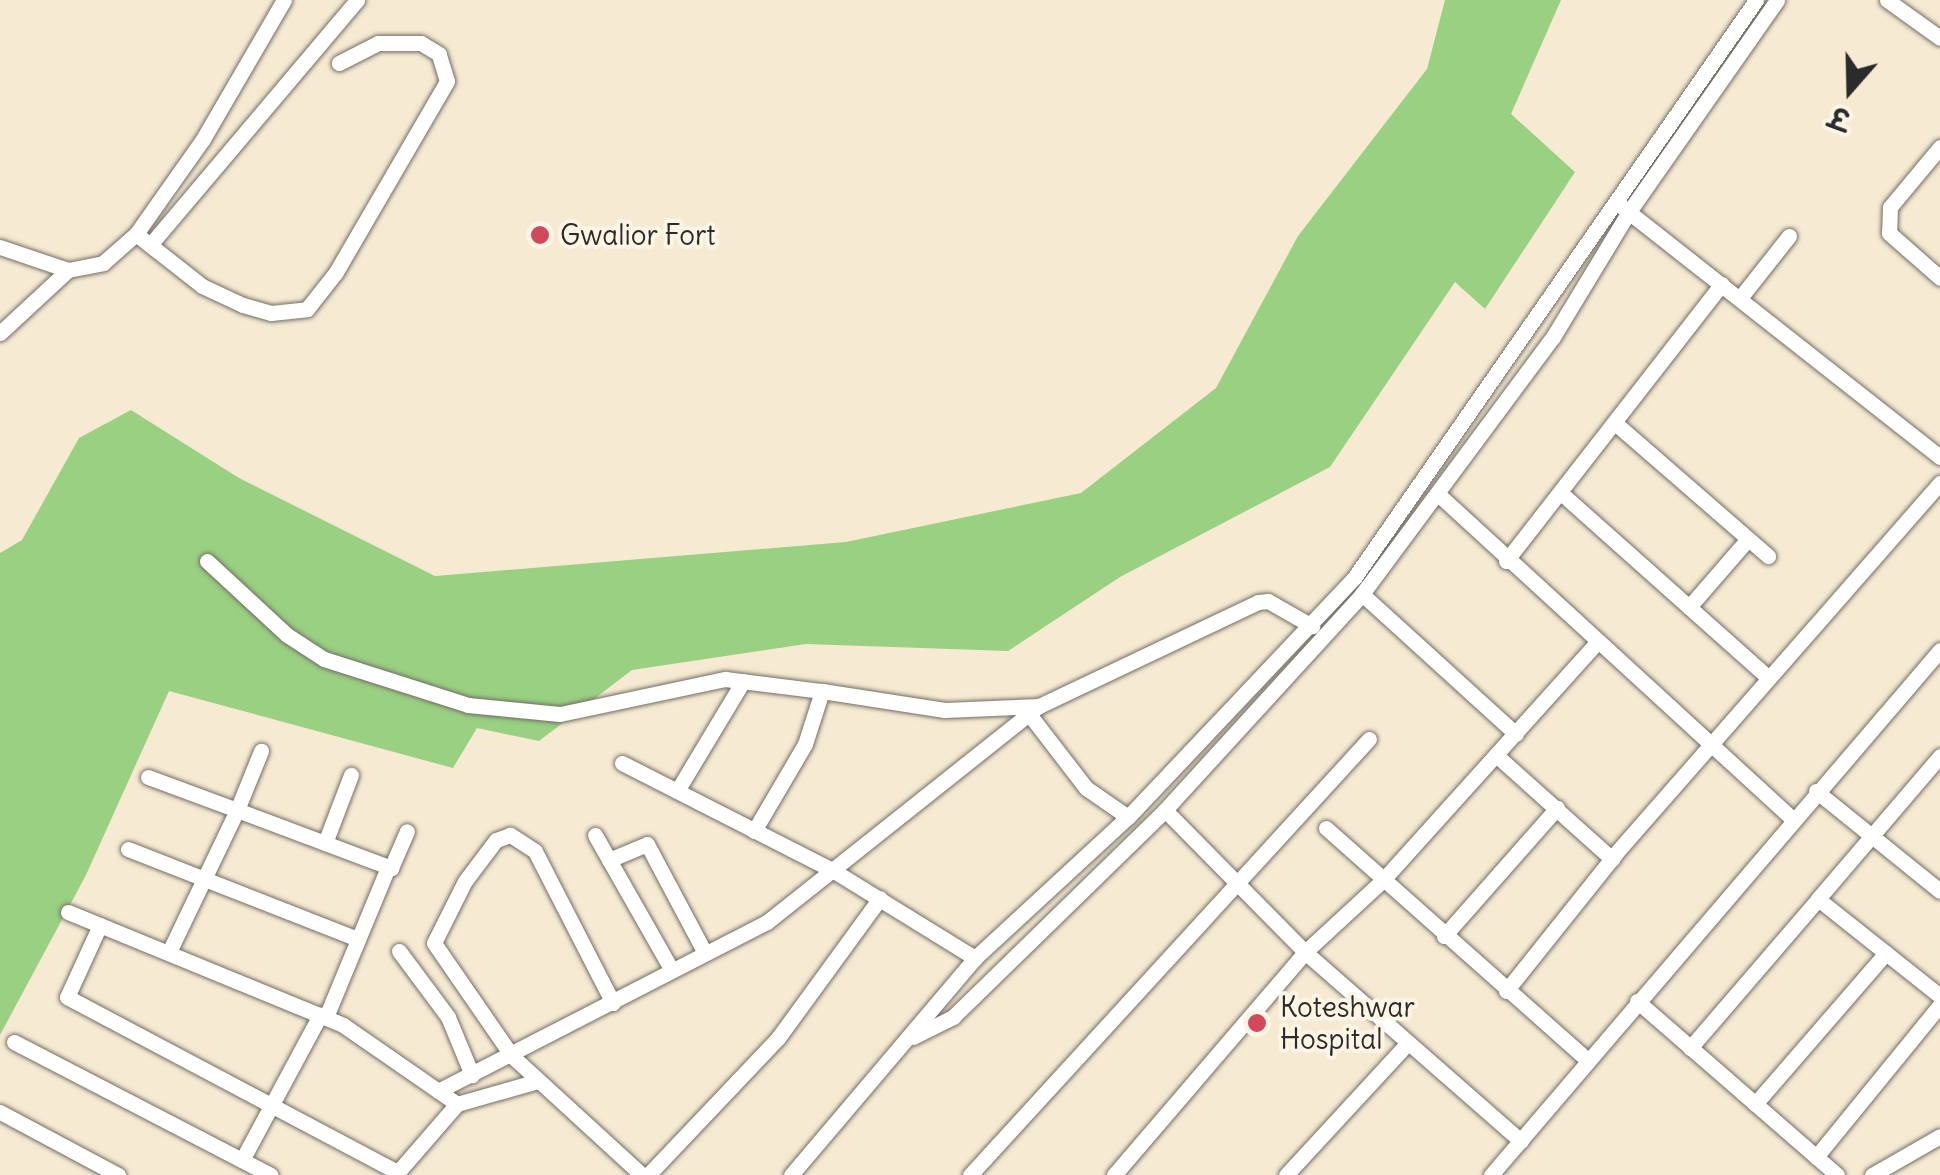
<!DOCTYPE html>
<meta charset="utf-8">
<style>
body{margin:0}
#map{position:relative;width:1940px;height:1175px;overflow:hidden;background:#f6ead2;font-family:Delius,"Playpen Sans Deva",sans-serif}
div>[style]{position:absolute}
.green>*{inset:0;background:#9ad082}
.roads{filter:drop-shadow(0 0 2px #726e65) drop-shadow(0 0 2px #726e65)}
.minor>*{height:15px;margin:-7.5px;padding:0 7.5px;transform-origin:7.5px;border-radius:7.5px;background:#fff}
.dots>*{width:28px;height:28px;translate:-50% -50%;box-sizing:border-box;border:5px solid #fcf5e5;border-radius:50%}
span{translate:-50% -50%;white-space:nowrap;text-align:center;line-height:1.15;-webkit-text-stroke:8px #fcf5e5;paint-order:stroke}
.poi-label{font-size:28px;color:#2b2b2b}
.left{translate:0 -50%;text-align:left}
.north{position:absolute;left:1800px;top:40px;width:100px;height:100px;-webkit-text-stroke:8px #fcf5e5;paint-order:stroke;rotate:200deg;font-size:28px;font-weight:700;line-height:40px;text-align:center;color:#2b2b2b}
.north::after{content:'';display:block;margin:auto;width:35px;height:45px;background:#2b2b2b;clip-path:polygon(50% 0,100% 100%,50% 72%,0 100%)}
</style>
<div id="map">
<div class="green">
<i style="clip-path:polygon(1445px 0,1561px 0,1511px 114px,1575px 172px,1485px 309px,1455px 282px,1330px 467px,1120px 577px,1008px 651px,806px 644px,632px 670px,539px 741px,477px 728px,453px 768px,169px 691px,86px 875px,0 1035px,0 553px,22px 540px,79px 438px,131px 410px,239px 478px,435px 576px,846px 542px,1081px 493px,1216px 388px,1298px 236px,1427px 69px)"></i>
</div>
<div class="roads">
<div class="minor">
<i style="left:1887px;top:0;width:65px;rotate:35.6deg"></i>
<i style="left:1940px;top:147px;width:78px;rotate:129.8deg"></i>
<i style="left:1890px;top:207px;width:26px;rotate:92deg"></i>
<i style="left:1889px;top:233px;width:68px;rotate:41.4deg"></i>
<i style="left:1621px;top:206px;width:406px;rotate:38.2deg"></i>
<i style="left:136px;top:234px;width:84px;rotate:38.2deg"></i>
<i style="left:202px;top:286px;width:45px;rotate:24.9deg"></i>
<i style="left:243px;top:305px;width:29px;rotate:16deg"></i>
<i style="left:271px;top:313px;width:36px;rotate:-6deg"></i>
<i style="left:307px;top:309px;width:47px;rotate:-51.9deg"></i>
<i style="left:336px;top:272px;width:221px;rotate:-59.8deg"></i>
<i style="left:447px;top:81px;width:28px;rotate:-107deg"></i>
<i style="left:439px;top:54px;width:21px;rotate:-149deg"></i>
<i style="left:421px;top:43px;width:43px;rotate:180deg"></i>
<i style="left:378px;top:43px;width:44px;rotate:152.9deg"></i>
<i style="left:150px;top:245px;width:321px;rotate:-49.8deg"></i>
<i style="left:0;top:247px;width:72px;rotate:18.7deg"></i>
<i style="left:68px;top:270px;width:36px;rotate:-11deg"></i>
<i style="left:103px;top:263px;width:44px;rotate:-41.3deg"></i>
<i style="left:136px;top:234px;width:116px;rotate:-54.8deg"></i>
<i style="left:203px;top:139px;width:161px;rotate:-59.8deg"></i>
<i style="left:1740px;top:298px;width:79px;rotate:-51.7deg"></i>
<i style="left:0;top:333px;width:93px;rotate:-42.8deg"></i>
<i style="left:1615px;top:423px;width:203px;rotate:41deg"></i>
<i style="left:1561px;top:493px;width:278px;rotate:41.7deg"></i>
<i style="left:1439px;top:495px;width:478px;rotate:42.5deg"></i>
<i style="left:207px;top:561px;width:109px;rotate:42.8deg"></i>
<i style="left:287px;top:635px;width:44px;rotate:33deg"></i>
<i style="left:324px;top:659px;width:151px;rotate:17.7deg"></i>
<i style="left:468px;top:705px;width:92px;rotate:5.6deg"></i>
<i style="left:560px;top:714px;width:169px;rotate:-12deg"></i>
<i style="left:725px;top:679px;width:98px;rotate:7.1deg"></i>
<i style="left:1506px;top:561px;width:351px;rotate:-52.1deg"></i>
<i style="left:1362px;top:594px;width:208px;rotate:42.3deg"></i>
<i style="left:1689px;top:607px;width:90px;rotate:-49.1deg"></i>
<i style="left:1029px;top:714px;width:93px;rotate:52.4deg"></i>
<i style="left:1086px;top:788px;width:51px;rotate:34.6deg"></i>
<i style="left:1496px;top:755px;width:156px;rotate:41.9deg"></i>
<i style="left:1940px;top:756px;width:188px;rotate:130.5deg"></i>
<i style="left:1818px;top:899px;width:156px;rotate:38.5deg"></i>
<i style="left:622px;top:763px;width:238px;rotate:27deg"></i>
<i style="left:834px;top:871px;width:166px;rotate:31.7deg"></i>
<i style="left:148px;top:777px;width:95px;rotate:20.3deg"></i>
<i style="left:237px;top:810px;width:64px;rotate:-67.9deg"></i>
<i style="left:677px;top:791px;width:128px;rotate:-59deg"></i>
<i style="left:1816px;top:791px;width:159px;rotate:38.9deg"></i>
<i style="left:1165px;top:810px;width:199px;rotate:45.4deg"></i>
<i style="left:1305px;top:952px;width:287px;rotate:41.2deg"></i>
<i style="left:1326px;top:828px;width:349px;rotate:41.6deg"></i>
<i style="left:754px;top:831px;width:101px;rotate:-59.6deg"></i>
<i style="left:805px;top:744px;width:56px;rotate:-72.2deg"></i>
<i style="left:822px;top:691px;width:124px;rotate:8.8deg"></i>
<i style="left:945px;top:710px;width:94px;rotate:-2.4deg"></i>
<i style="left:595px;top:835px;width:154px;rotate:60.4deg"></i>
<i style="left:325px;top:843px;width:73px;rotate:-69.1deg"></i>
<i style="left:128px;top:849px;width:247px;rotate:21.4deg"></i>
<i style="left:609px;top:860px;width:41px;rotate:-22.8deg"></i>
<i style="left:647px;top:844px;width:123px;rotate:62deg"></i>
<i style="left:68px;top:912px;width:297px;rotate:22.3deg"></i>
<i style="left:343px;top:1025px;width:139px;rotate:34.7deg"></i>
<i style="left:457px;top:1104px;width:84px;rotate:-15.9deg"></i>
<i style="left:100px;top:925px;width:79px;rotate:114.6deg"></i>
<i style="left:67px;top:997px;width:374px;rotate:27.9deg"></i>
<i style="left:398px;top:1172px;width:90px;rotate:-49.1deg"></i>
<i style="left:1444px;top:936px;width:171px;rotate:-48.6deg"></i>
<i style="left:399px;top:951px;width:82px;rotate:53.4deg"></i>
<i style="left:448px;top:1017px;width:63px;rotate:67.5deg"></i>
<i style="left:169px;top:952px;width:157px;rotate:-64.4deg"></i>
<i style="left:237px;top:810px;width:165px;rotate:20.6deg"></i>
<i style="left:391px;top:868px;width:40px;rotate:-66.6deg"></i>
<i style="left:1506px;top:991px;width:176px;rotate:-51.4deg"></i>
<i style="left:1616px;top:853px;width:492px;rotate:-48.8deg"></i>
<i style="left:1637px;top:1001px;width:265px;rotate:41deg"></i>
<i style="left:613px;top:1003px;width:171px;rotate:-117.2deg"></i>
<i style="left:535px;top:851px;width:30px;rotate:-147deg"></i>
<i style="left:510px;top:835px;width:15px;rotate:160deg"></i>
<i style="left:496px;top:840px;width:51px;rotate:127.1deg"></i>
<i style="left:465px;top:881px;width:69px;rotate:116.6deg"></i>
<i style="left:434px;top:943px;width:137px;rotate:55.4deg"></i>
<i style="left:512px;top:1056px;width:176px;rotate:42.5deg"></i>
<i style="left:326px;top:1017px;width:162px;rotate:-67.5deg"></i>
<i style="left:913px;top:1037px;width:45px;rotate:-26.6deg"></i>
<i style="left:953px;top:1017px;width:296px;rotate:-44.3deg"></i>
<i style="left:1165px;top:810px;width:292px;rotate:-47.6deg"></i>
<i style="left:1362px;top:594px;width:320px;rotate:-53.4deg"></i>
<i style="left:1553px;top:337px;width:145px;rotate:-58.8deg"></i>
<i style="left:1628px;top:213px;width:260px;rotate:-55deg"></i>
<i style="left:14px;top:1042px;width:289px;rotate:27.4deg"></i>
<i style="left:1690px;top:1048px;width:196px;rotate:-49.3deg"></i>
<i style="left:438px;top:1091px;width:370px;rotate:-27.2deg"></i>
<i style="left:767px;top:922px;width:347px;rotate:-38.5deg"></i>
<i style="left:1039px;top:706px;width:242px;rotate:-25.4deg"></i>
<i style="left:1258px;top:602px;width:10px;rotate:-6deg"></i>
<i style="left:1268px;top:601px;width:51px;rotate:29.6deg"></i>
<i style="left:1755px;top:1104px;width:200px;rotate:-49.1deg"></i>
<i style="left:0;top:1112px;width:134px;rotate:28.1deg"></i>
<i style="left:1816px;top:1157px;width:196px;rotate:-50.8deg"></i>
<i style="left:242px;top:1160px;width:165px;rotate:-61.7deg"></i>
<i style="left:648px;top:1175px;width:189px;rotate:-46.5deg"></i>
<i style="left:778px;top:1038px;width:173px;rotate:-53.9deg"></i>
<i style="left:791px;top:1175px;width:285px;rotate:-49.7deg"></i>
<i style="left:975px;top:958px;width:208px;rotate:-42.7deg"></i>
<i style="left:1128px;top:817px;width:329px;rotate:-46.6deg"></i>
<i style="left:1354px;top:578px;width:704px;rotate:-55.18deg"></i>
<i style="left:970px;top:1175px;width:591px;rotate:-47.54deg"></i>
<i style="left:1114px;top:1175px;width:294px;rotate:-49.4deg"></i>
<i style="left:1305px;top:952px;width:105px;rotate:-42.7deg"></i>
<i style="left:1382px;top:881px;width:320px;rotate:-48deg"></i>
<i style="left:1286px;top:1175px;width:177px;rotate:-47.3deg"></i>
<i style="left:1491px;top:1175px;width:691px;rotate:-49.46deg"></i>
<i style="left:1872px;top:1175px;width:78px;rotate:-29.8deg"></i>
</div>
</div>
<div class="dots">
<i style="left:540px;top:235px;background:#d1495b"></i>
<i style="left:1257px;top:1023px;background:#d1495b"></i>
</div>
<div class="poi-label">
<span class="left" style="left:560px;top:235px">Gwalior Fort</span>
<span class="left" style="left:1280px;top:1023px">Koteshwar<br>Hospital</span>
</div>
<div class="north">उ</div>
</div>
